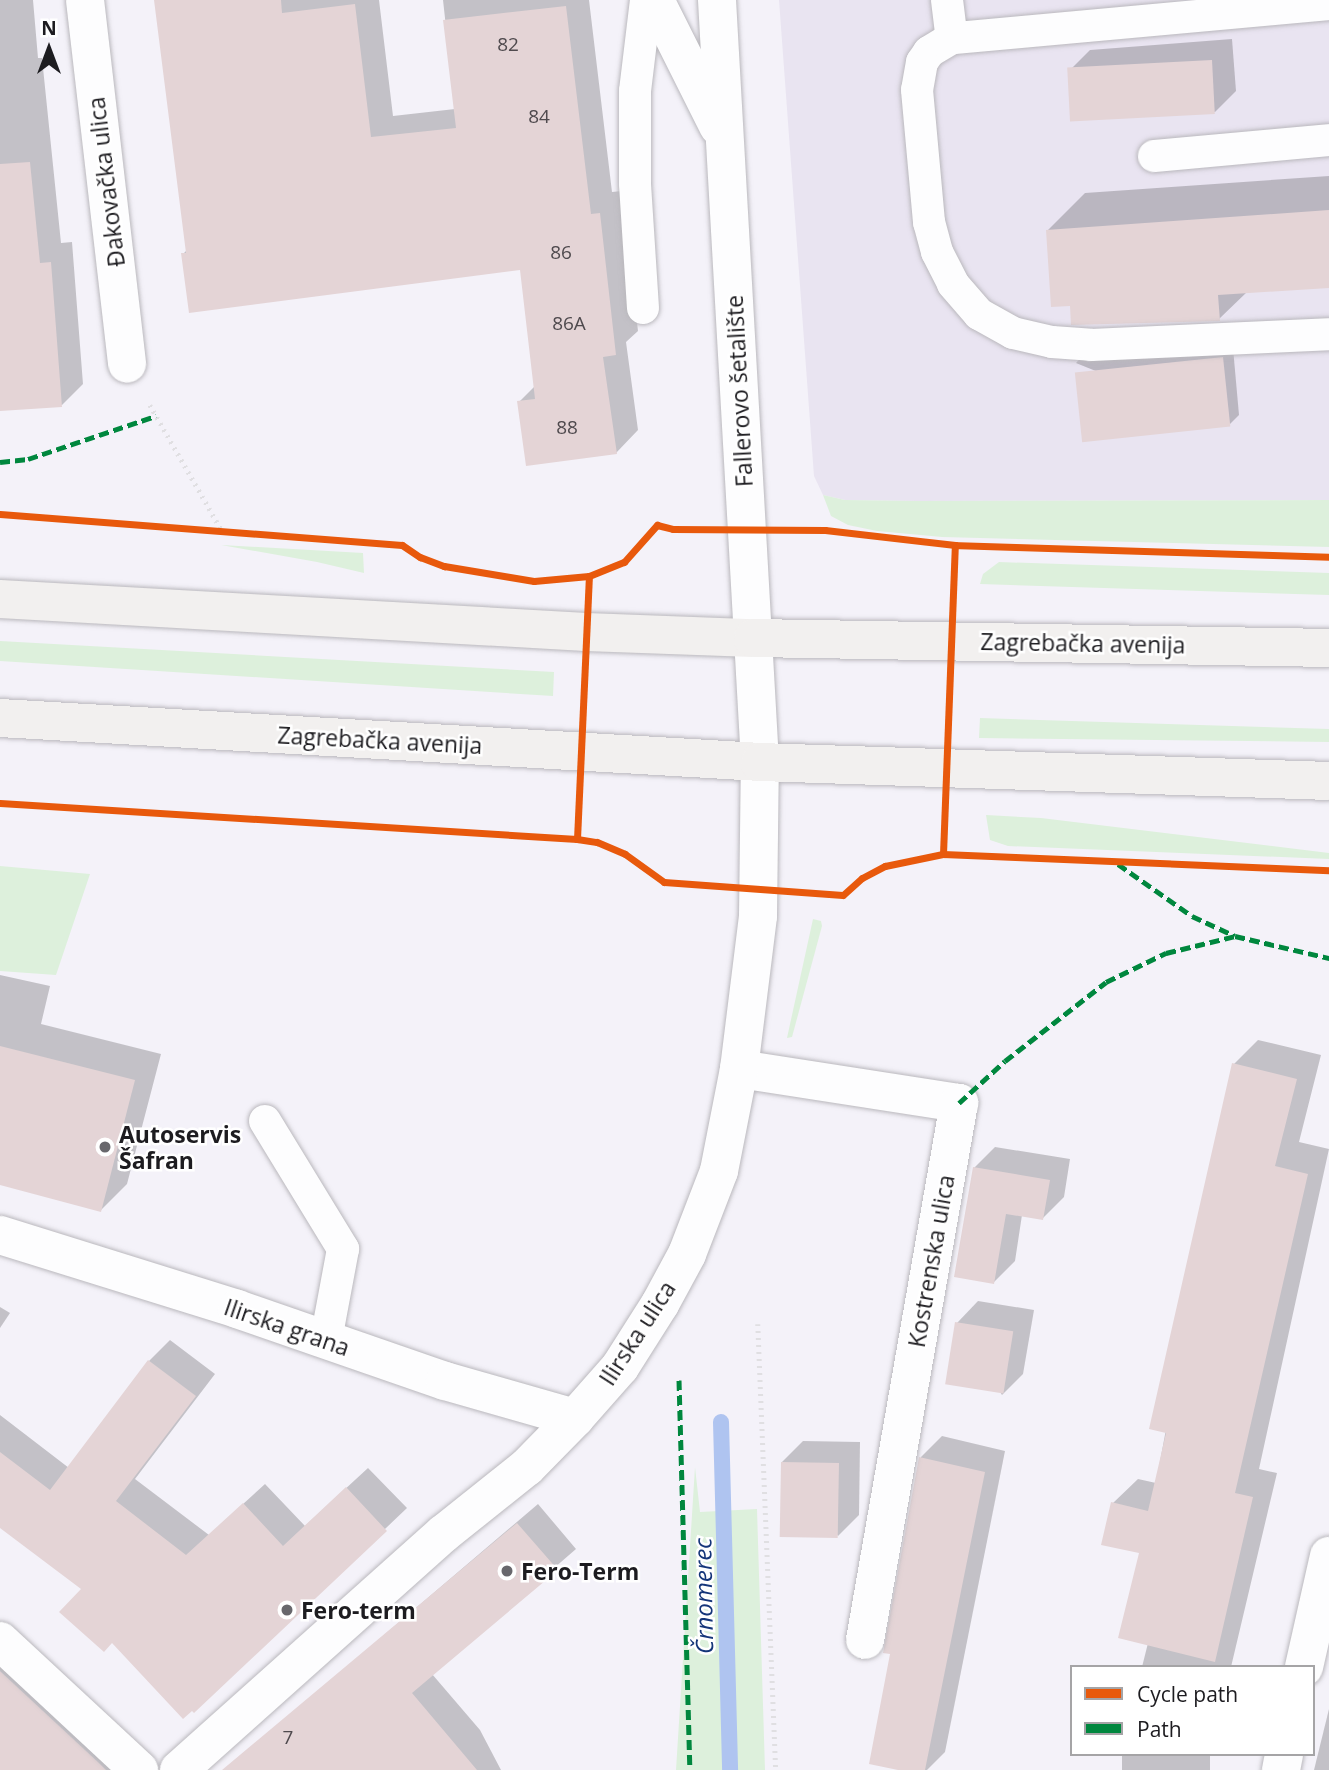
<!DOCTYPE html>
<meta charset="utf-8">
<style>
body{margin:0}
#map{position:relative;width:1329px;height:1770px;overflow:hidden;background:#f4f2f9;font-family:"Open Sans",sans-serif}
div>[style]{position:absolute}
.built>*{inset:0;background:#e9e4f1}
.green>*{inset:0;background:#ddf0dc}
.shadow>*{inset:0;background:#0003;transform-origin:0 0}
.stream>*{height:16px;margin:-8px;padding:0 8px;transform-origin:8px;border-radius:8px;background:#afc4f0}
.building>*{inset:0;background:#e4d4d6;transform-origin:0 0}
.path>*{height:4.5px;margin-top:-2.25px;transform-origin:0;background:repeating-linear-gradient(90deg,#e0dfe2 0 2px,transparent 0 7px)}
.roads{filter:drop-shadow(0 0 2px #bab8bd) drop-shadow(0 0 2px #bab8bd)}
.lane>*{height:32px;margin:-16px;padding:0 16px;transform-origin:16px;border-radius:16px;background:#fdfdfe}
.street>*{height:38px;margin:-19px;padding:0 19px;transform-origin:19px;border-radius:19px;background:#fdfdfe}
.secondary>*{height:38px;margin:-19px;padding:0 19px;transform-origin:19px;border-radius:19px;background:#f2f0ef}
.quiet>*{height:5px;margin-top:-2.5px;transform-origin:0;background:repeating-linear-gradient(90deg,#00873e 0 10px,transparent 0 15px)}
.cycleway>*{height:7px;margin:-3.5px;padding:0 3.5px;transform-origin:3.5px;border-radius:3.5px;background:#e8590c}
.dots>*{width:19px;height:19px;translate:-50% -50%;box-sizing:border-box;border:4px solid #fff;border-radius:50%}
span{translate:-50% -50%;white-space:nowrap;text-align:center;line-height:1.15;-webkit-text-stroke:5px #fff;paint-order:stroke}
.number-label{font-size:19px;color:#4f4a4e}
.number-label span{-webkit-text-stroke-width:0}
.street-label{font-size:23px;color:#1d1c20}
.poi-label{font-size:23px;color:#1d1c20;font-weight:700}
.left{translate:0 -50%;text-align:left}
.water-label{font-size:24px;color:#143579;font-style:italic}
.legend{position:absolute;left:1070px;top:1665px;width:245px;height:91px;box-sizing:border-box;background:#fff;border:2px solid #a5a4a6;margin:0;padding:9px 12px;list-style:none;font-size:21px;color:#1d1c20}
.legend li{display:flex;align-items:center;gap:14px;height:35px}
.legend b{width:35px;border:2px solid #a5a4a6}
.north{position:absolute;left:14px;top:14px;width:70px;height:70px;-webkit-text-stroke:5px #fff;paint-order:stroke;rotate:0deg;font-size:19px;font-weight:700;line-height:28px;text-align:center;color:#1d1c20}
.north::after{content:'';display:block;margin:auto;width:24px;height:32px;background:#1d1c20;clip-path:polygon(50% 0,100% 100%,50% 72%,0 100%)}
</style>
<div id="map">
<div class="built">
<i style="clip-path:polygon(779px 0,1329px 0,1329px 500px,917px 501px,845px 500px,823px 495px,814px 476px)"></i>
</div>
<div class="green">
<i style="clip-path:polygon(823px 495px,845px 500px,917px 501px,1329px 500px,1329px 547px,942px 537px,877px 531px,848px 525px,831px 516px)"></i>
<i style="clip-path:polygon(221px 545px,363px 553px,364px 573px,317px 562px)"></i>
<i style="clip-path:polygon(999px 562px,1329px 573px,1329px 595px,980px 584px,983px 574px)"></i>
<i style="clip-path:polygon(0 641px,554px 672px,553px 696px,0 661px)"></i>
<i style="clip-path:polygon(980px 718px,1329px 729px,1329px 742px,979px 738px)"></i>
<i style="clip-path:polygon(986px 815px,1041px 818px,1329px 853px,1329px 859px,1008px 846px,990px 840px)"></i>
<i style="clip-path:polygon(0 866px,90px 874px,56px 975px,0 971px)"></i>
<i style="clip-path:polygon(813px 919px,821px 921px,822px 926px,792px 1037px,787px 1038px)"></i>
<i style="clip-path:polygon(695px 1467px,700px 1512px,757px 1509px,765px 1770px,676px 1770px)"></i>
</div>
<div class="shadow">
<i style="clip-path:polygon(0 0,33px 0,38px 58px,42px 58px,61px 243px,72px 242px,83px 384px,62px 405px,0 409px)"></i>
<i style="clip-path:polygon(155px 0,379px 0,393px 116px,455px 109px,443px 0,589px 0,612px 192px,622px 191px,638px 331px,626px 342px,638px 430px,616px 453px,519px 402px,535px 386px,522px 268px,183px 254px,187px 250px)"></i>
<i style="clip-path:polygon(1232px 39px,1236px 91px,1215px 112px,1069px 71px,1090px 50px)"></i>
<i style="clip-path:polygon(1329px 176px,1329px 286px,1247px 292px,1219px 319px,1072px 304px,1047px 231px,1085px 193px)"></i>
<i style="clip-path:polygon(1233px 348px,1239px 415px,1229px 425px,1076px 363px,1086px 352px)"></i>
<i style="clip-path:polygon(0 975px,50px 986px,41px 1024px,161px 1054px,127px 1184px,101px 1210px,0 1183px)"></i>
<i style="clip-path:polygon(1258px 1040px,1321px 1055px,1299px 1142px,1329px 1149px,1259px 1469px,1277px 1473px,1231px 1667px,1142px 1667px,1148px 1643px,1141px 1552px,1113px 1503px,1138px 1479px,1156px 1483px,1234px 1064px)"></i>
<i style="clip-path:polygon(995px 1147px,1070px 1159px,1064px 1197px,1043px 1218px,1022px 1215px,1015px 1261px,994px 1282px,974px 1168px)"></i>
<i style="clip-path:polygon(978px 1301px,1034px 1310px,1023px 1374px,1002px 1395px,957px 1323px)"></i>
<i style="clip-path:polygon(0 1307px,10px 1313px,0 1328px)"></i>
<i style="clip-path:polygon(170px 1340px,215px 1374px,135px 1479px,209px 1535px,265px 1484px,305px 1526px,368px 1468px,407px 1508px,194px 1711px,112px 1641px,83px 1589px,0 1526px,0 1415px,69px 1468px,149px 1361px)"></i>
<i style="clip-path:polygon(942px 1436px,1005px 1451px,945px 1752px,927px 1770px,908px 1770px,892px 1653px,921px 1457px)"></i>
<i style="clip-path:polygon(803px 1441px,860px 1442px,859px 1515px,838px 1536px,782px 1462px)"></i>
<i style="clip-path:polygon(538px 1504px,576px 1549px,432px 1674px,480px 1730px,501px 1770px,254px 1770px,241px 1757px)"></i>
<i style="clip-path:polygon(0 1630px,133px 1770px,9px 1770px,0 1761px)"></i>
<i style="clip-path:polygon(1329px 1709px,1329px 1770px,1314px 1770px)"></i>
<i style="left:1122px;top:1754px;width:88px;height:16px"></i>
</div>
<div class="stream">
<i style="left:721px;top:1422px;width:348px;rotate:88.5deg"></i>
</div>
<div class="building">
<i style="clip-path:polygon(154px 0,281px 0,282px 13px,355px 4px,371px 137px,456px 128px,443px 20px,566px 6px,591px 214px,600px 213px,616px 355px,603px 357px,617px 454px,526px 466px,517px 401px,535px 399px,520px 270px,189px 313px,181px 253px,186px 253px)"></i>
<i style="left:1212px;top:60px;width:54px;height:145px;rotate:87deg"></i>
<i style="clip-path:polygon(30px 162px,40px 263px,51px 262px,62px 407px,0 411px,0 164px)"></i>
<i style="clip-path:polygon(1329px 210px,1329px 288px,1218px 295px,1220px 321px,1071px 325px,1070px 306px,1051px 307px,1046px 230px)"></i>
<i style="left:1223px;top:357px;width:70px;height:149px;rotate:84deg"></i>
<i style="clip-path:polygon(0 1046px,135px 1080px,101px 1212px,0 1185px)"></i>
<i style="clip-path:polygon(1232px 1063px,1297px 1079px,1275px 1166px,1308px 1174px,1235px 1493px,1253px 1497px,1215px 1662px,1118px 1638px,1139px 1553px,1101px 1545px,1111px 1502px,1148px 1511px,1166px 1433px,1149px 1429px)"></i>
<i style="clip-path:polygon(973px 1167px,1050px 1180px,1043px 1220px,1006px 1214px,994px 1284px,954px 1277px)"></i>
<i style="left:955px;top:1322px;width:59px;height:63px;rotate:9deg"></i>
<i style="clip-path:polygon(148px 1360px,196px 1396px,116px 1501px,186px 1555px,243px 1503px,283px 1546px,346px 1487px,387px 1531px,194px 1713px,192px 1711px,183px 1719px,112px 1643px,104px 1652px,59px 1612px,81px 1589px,0 1528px,0 1452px,50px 1490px)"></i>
<i style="clip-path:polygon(919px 1457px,985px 1472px,925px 1770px,898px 1770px,869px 1764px,890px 1654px,883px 1653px)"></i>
<i style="left:781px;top:1462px;width:58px;height:75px;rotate:1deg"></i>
<i style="clip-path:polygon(517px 1523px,558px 1570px,412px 1693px,477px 1770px,222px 1770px)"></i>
<i style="clip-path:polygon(0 1671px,99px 1763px,106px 1770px,0 1770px)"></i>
</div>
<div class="path">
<i style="left:150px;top:405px;width:143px;rotate:60.2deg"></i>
<i style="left:758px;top:1324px;width:446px;rotate:87.7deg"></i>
</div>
<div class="roads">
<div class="lane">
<i style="left:947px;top:0;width:38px;rotate:83deg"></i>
<i style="left:1329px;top:4px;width:379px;rotate:174.8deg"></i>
<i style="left:952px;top:38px;width:27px;rotate:149deg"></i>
<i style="left:929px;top:52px;width:12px;rotate:125deg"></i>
<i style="left:922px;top:62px;width:28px;rotate:100deg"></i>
<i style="left:917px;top:90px;width:133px;rotate:84.8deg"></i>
<i style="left:929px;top:222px;width:31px;rotate:75deg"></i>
<i style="left:937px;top:252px;width:36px;rotate:63deg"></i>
<i style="left:953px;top:284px;width:40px;rotate:49deg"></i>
<i style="left:979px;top:314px;width:39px;rotate:29deg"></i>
<i style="left:1013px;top:333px;width:40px;rotate:13deg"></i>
<i style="left:1052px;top:342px;width:39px;rotate:4deg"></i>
<i style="left:1091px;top:345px;width:238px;rotate:-2.6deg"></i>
<i style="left:1154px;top:156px;width:176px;rotate:-5.2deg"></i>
<i style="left:643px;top:308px;width:125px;rotate:-93.7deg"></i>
<i style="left:635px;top:183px;width:92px;rotate:-90deg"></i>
<i style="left:635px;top:91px;width:92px;rotate:-83.1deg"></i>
<i style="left:265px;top:1121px;width:150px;rotate:58.6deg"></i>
<i style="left:343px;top:1249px;width:93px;rotate:100.6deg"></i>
</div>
<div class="street">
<i style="left:85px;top:0;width:366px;rotate:83.4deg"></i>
<i style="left:655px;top:0;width:141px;rotate:63.4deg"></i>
<i style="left:739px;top:1069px;width:223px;rotate:8.8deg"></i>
<i style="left:959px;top:1103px;width:545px;rotate:99.93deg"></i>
<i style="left:0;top:1235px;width:248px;rotate:17.3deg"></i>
<i style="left:237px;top:1309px;width:220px;rotate:19.1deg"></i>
<i style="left:445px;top:1381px;width:135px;rotate:15.9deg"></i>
<i style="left:0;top:1641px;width:190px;rotate:42.9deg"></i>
<i style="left:1304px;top:1667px;width:114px;rotate:-77.3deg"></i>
<i style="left:179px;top:1770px;width:354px;rotate:-41.8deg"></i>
<i style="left:443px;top:1534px;width:107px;rotate:-38.6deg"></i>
<i style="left:527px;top:1467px;width:69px;rotate:-45.6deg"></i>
<i style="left:575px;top:1418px;width:68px;rotate:-48.6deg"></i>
<i style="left:620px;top:1367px;width:75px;rotate:-57.6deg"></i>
<i style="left:660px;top:1304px;width:57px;rotate:-61.6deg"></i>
<i style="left:687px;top:1254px;width:89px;rotate:-68.9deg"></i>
<i style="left:719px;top:1171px;width:104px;rotate:-78.9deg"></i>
<i style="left:739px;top:1069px;width:154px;rotate:-82.9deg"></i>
<i style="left:758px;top:916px;width:154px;rotate:-89.3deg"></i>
<i style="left:760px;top:762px;width:763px;rotate:-93.23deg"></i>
<i style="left:1281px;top:1770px;width:16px;rotate:-79deg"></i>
</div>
<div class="secondary">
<i style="left:0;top:599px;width:587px;rotate:3.22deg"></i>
<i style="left:586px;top:632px;width:167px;rotate:2.1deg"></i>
<i style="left:753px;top:638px;width:576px;rotate:0.99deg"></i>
<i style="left:0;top:718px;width:761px;rotate:3.31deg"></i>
<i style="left:760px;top:762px;width:569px;rotate:1.91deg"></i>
</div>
</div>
<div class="quiet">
<i style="left:0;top:462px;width:28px;rotate:-6deg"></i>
<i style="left:28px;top:459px;width:135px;rotate:-18.6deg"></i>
<i style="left:1118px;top:864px;width:90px;rotate:35.1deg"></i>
<i style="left:1192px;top:916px;width:47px;rotate:24.9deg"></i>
<i style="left:1235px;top:936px;width:97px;rotate:13.2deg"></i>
<i style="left:959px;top:1103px;width:62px;rotate:-42.4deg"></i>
<i style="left:1005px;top:1061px;width:128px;rotate:-38deg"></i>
<i style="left:1106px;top:982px;width:67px;rotate:-25.8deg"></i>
<i style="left:1166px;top:953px;width:71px;rotate:-13.8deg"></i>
<i style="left:679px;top:1380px;width:390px;rotate:88.4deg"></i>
</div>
<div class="cycleway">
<i style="left:0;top:514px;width:403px;rotate:4.4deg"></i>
<i style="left:402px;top:545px;width:22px;rotate:34deg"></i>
<i style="left:420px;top:557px;width:26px;rotate:21deg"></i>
<i style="left:444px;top:566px;width:91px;rotate:9.5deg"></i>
<i style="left:534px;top:581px;width:55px;rotate:-5.2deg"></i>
<i style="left:589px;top:576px;width:38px;rotate:-22deg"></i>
<i style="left:624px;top:562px;width:50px;rotate:-48.3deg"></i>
<i style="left:657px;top:525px;width:16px;rotate:14deg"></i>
<i style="left:673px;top:529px;width:152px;rotate:0.4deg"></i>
<i style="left:825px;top:530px;width:131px;rotate:6.6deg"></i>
<i style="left:955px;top:545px;width:374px;rotate:1.8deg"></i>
<i style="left:0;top:803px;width:578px;rotate:3.57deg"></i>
<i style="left:577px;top:839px;width:20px;rotate:9deg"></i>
<i style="left:597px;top:842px;width:30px;rotate:23deg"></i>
<i style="left:625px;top:854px;width:48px;rotate:35.7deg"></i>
<i style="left:664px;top:882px;width:179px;rotate:4.2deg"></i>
<i style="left:843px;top:895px;width:25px;rotate:-42deg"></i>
<i style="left:862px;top:878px;width:26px;rotate:-28deg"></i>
<i style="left:885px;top:866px;width:59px;rotate:-11.7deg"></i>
<i style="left:943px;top:854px;width:386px;rotate:2.4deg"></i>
<i style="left:577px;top:839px;width:263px;rotate:-87.4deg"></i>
<i style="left:943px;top:854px;width:309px;rotate:-87.8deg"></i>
</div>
<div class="dots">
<i style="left:105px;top:1147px;background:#68676c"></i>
<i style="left:507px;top:1571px;background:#68676c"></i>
<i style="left:287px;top:1610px;background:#68676c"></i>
</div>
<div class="number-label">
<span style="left:508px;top:45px">82</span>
<span style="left:539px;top:117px">84</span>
<span style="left:561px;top:253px">86</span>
<span style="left:569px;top:324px">86A</span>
<span style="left:567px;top:428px">88</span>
<span style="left:288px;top:1738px">7</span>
</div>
<div class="street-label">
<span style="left:106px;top:182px;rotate:-97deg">Đakovačka ulica</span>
<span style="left:739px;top:391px;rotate:-93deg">Fallerovo šetalište</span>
<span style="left:1083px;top:643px;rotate:1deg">Zagrebačka avenija</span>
<span style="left:380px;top:740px;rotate:3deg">Zagrebačka avenija</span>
<span style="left:931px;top:1261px;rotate:-80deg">Kostrenska ulica</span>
<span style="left:287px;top:1327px;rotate:19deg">Ilirska grana</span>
<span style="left:637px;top:1333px;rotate:-57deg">Ilirska ulica</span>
</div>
<div class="poi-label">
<span class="left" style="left:119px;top:1147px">Autoservis<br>Šafran</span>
<span class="left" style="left:521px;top:1571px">Fero-Term</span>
<span class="left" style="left:301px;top:1610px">Fero-term</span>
</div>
<div class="water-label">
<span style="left:703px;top:1596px;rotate:-91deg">Črnomerec</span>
</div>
<ul class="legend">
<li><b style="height:9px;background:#e8590c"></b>Cycle path</li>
<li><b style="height:9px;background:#00873e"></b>Path</li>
</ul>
<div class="north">N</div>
</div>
